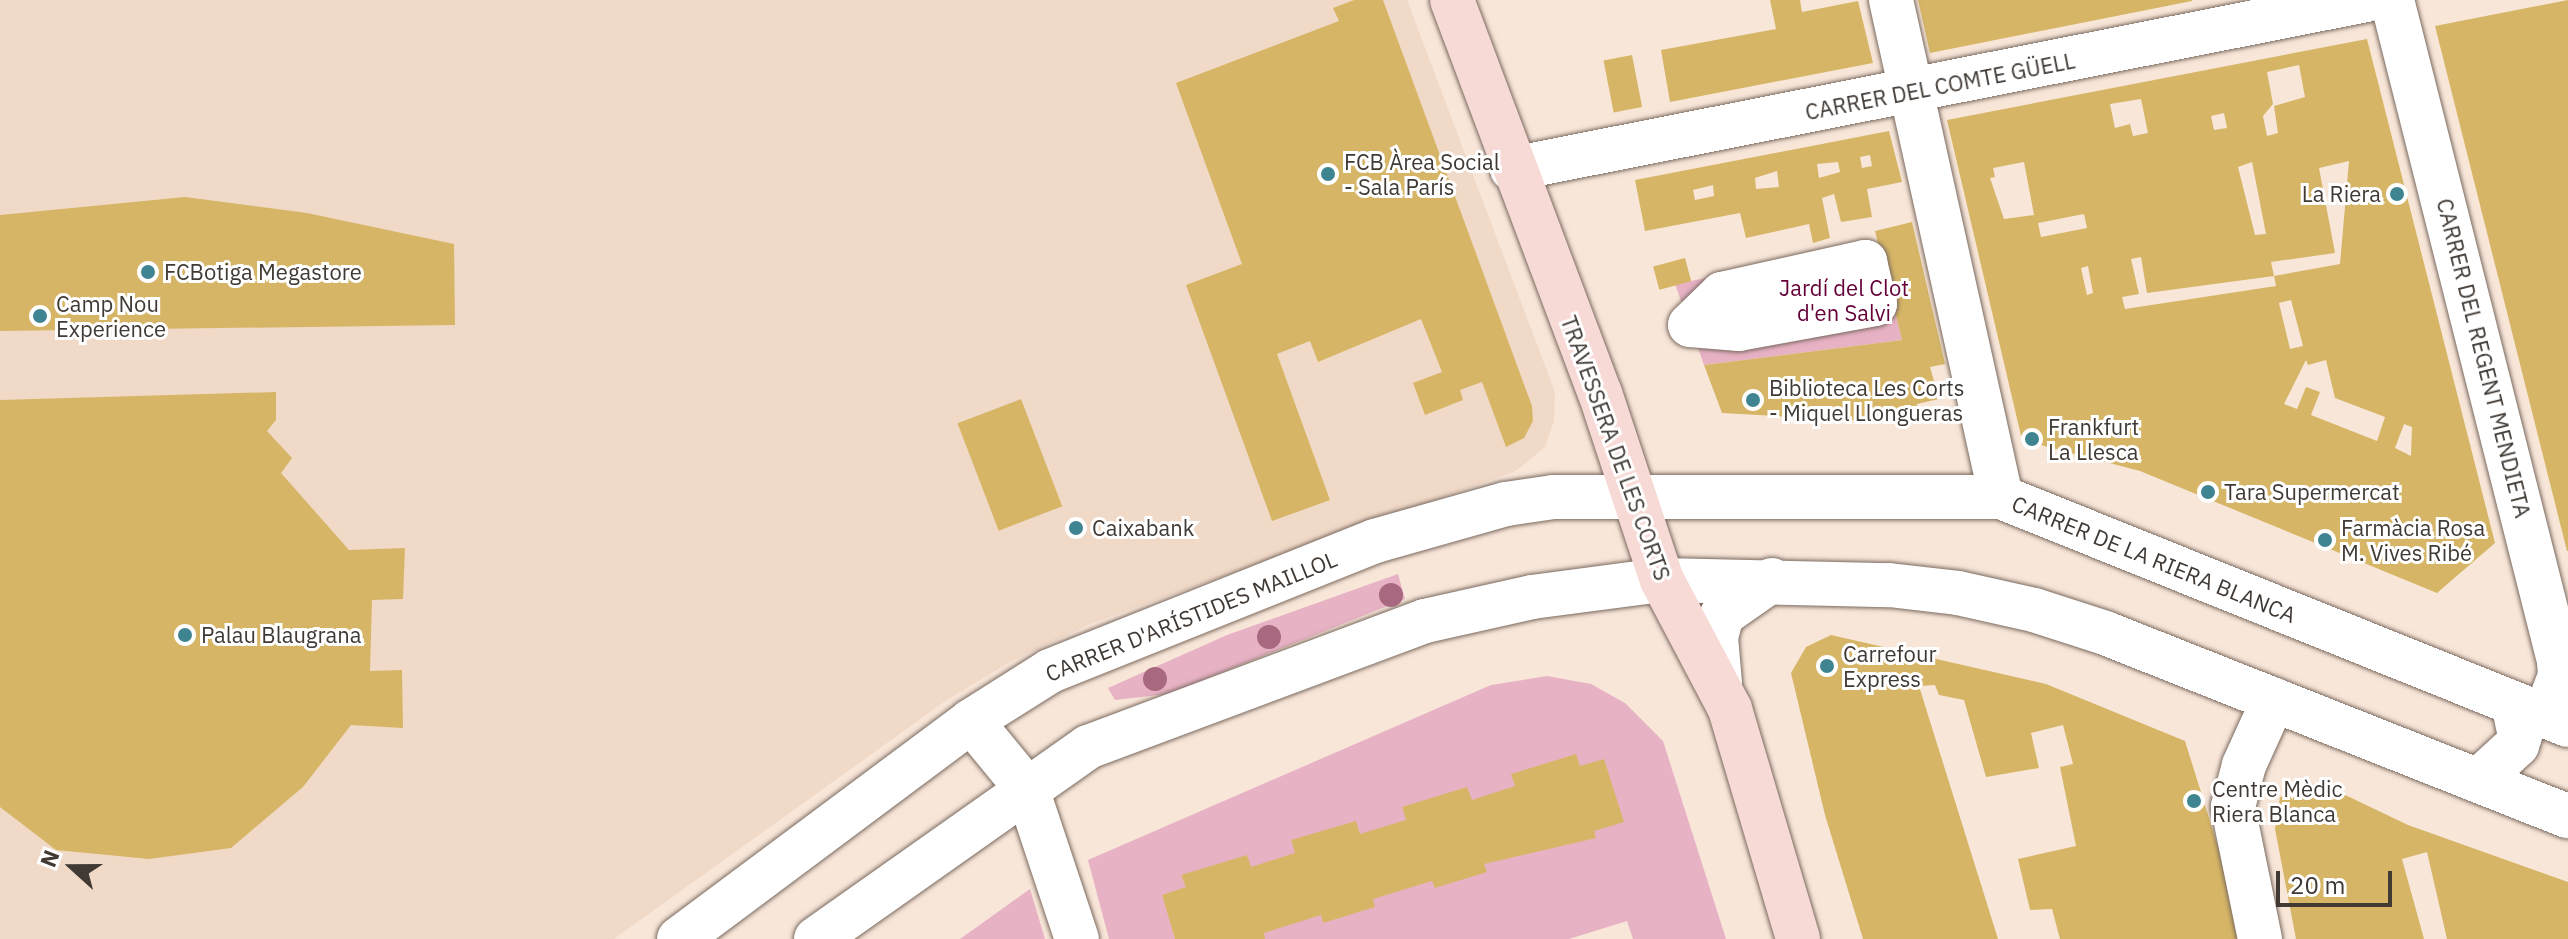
<!DOCTYPE html>
<meta charset="utf-8">
<style>
body{margin:0}
#map{position:relative;width:2568px;height:939px;overflow:hidden;background:#f8e6d9;font-family:"IBM Plex Sans",sans-serif}
div>[style]{position:absolute}
.built>*{inset:0;background:#f1d9c8}
.green>*{inset:0;background:#e8b2c5}
.building>*{inset:0;background:#d6b666;transform-origin:0 0}
.roads{filter:drop-shadow(0 0 2px #7a6a5f) drop-shadow(0 0 2px #7a6a5f)}
.minor>*{height:44px;margin:-22px;padding:0 22px;transform-origin:22px;border-radius:22px;background:#fff}
.major>*{height:44px;margin:-22px;padding:0 22px;transform-origin:22px;border-radius:22px;background:#f7d9d6}
.trees>*{width:24px;height:24px;margin:-12px;border-radius:50%;background:#a76880}
.dots>*{width:22px;height:22px;translate:-50% -50%;box-sizing:border-box;border:4px solid #fff;border-radius:50%}
span{translate:-50% -50%;white-space:nowrap;text-align:center;line-height:1.15;-webkit-text-stroke:6px #fff;paint-order:stroke}
.street-label{font-size:22px;color:#403934}
.poi-label{font-size:22px;color:#403934}
.left{translate:0 -50%;text-align:left}
.right{translate:-100% -50%;text-align:right}
.park-label{font-size:22px;color:#640037}
.north{position:absolute;left:32px;top:827px;width:80px;height:80px;-webkit-text-stroke:6px #fff;paint-order:stroke;rotate:291deg;font-size:22px;font-weight:700;line-height:32px;text-align:center;color:#403934}
.north::after{content:'';display:block;margin:auto;width:28px;height:36px;background:#403934;clip-path:polygon(50% 0,100% 100%,50% 72%,0 100%)}
.scale{position:absolute;left:2276px;top:871px;width:116px;height:36px;box-sizing:border-box;border:4px solid #403934;border-top:0;padding-left:10px;font-size:24px;line-height:28px;white-space:nowrap;color:#403934;-webkit-text-stroke:6px #fff;paint-order:stroke}
</style>
<div id="map">
<div class="built">
<i style="clip-path:polygon(0 0,1407px 0,1555px 392px,1554px 421px,1545px 447px,1516px 471px,1090px 624px,1010px 662px,947px 700px,614px 939px,0 939px)"></i>
</div>
<div class="green">
<i style="clip-path:polygon(1879px 245px,1902px 340px,1704px 365px,1675px 284px)"></i>
<i style="clip-path:polygon(1398px 574px,1405px 599px,1168px 694px,1115px 700px,1108px 688px,1227px 635px)"></i>
<i style="clip-path:polygon(1547px 676px,1591px 684px,1625px 703px,1663px 741px,1726px 939px,1633px 939px,1627px 921px,1569px 939px,1109px 939px,1088px 860px,1491px 685px)"></i>
<i style="clip-path:polygon(1030px 889px,1045px 939px,960px 939px)"></i>
</div>
<div class="building">
<i style="clip-path:polygon(1354px 0,1383px 0,1532px 406px,1533px 421px,1524px 438px,1506px 447px,1482px 382px,1460px 390px,1463px 400px,1425px 415px,1413px 383px,1442px 372px,1421px 319px,1318px 362px,1310px 341px,1277px 354px,1330px 500px,1272px 521px,1186px 285px,1242px 264px,1176px 83px,1339px 21px,1333px 8px)"></i>
<i style="clip-path:polygon(1770px 0,1800px 0,1802px 12px,1858px 1px,1873px 63px,1670px 102px,1661px 50px,1776px 29px)"></i>
<i style="clip-path:polygon(1918px 0,2192px 0,2192px 1px,1930px 53px)"></i>
<i style="clip-path:polygon(2568px 0,2568px 551px,2567px 551px,2435px 26px)"></i>
<i style="clip-path:polygon(evenodd,2367px 39px,2495px 543px,2437px 593px,2140px 471px,2022px 440px,1947px 120px,2367px 39px,2299px 65px,2305px 97px,2274px 106px,2278px 133px,2267px 136px,2263px 116px,2273px 104px,2267px 72px,2299px 65px,2367px 39px,2141px 99px,2148px 133px,2133px 136px,2130px 124px,2115px 128px,2110px 104px,2141px 99px,2367px 39px,2224px 113px,2227px 128px,2214px 130px,2211px 116px,2224px 113px,2367px 39px,2349px 161px,2340px 264px,2274px 276px,2271px 262px,2335px 253px,2319px 168px,2349px 161px,2367px 39px,2024px 162px,2034px 215px,2004px 219px,1990px 178px,1995px 177px,1993px 168px,2024px 162px,2367px 39px,2252px 162px,2266px 234px,2255px 235px,2238px 167px,2252px 162px,2367px 39px,2084px 214px,2087px 228px,2041px 237px,2038px 223px,2084px 214px,2367px 39px,2141px 257px,2147px 293px,2274px 276px,2276px 286px,2125px 309px,2122px 297px,2139px 294px,2131px 259px,2141px 257px,2367px 39px,2088px 266px,2093px 293px,2087px 295px,2081px 268px,2088px 266px,2367px 39px,2291px 300px,2303px 346px,2290px 349px,2279px 303px,2291px 300px,2367px 39px,2306px 360px,2308px 365px,2326px 360px,2335px 398px,2385px 417px,2377px 441px,2311px 415px,2320px 392px,2306px 387px,2297px 409px,2284px 404px,2306px 360px,2367px 39px,2404px 424px,2412px 427px,2411px 456px,2395px 448px,2404px 424px)"></i>
<i style="left:1632px;top:55px;width:53px;height:29px;rotate:79deg"></i>
<i style="clip-path:polygon(evenodd,1889px 131px,1902px 182px,1867px 189px,1872px 217px,1841px 222px,1834px 194px,1822px 198px,1830px 238px,1813px 243px,1809px 224px,1746px 238px,1740px 213px,1645px 231px,1635px 180px,1889px 131px,1870px 155px,1872px 166px,1862px 168px,1860px 157px,1870px 155px,1889px 131px,1838px 162px,1840px 172px,1819px 178px,1817px 164px,1838px 162px,1889px 131px,1777px 171px,1779px 187px,1756px 189px,1755px 178px,1777px 171px,1889px 131px,1713px 185px,1714px 196px,1695px 200px,1693px 190px,1713px 185px)"></i>
<i style="clip-path:polygon(185px 197px,307px 213px,454px 244px,455px 325px,0 331px,0 215px)"></i>
<i style="clip-path:polygon(1912px 222px,1945px 364px,1930px 367px,1939px 399px,1917px 404px,1918px 424px,1722px 413px,1704px 365px,1902px 340px,1875px 231px)"></i>
<i style="left:1685px;top:258px;width:24px;height:33px;rotate:75deg"></i>
<i style="clip-path:polygon(276px 392px,276px 420px,267px 431px,292px 458px,281px 473px,349px 550px,405px 548px,403px 599px,372px 600px,370px 671px,402px 670px,403px 728px,351px 725px,303px 787px,231px 848px,149px 859px,56px 850px,0 807px,0 400px)"></i>
<i style="left:1021px;top:399px;width:115px;height:68px;rotate:69deg"></i>
<i style="clip-path:polygon(1831px 635px,2046px 684px,2185px 741px,2224px 866px,2239px 939px,2060px 939px,2052px 909px,2030px 910px,2018px 859px,2076px 846px,2060px 767px,2073px 764px,2063px 725px,2031px 733px,2039px 768px,1986px 777px,1964px 700px,1939px 695px,1935px 685px,1919px 686px,1998px 939px,1863px 939px,1825px 815px,1791px 673px,1806px 647px)"></i>
<i style="clip-path:polygon(1576px 754px,1580px 766px,1604px 759px,1624px 822px,1594px 831px,1596px 838px,1484px 864px,1487px 872px,1435px 888px,1432px 881px,1373px 899px,1375px 907px,1323px 923px,1321px 915px,1264px 933px,1265px 939px,1175px 939px,1162px 895px,1186px 887px,1181px 875px,1247px 855px,1251px 867px,1295px 853px,1291px 840px,1356px 821px,1360px 834px,1406px 820px,1402px 807px,1467px 787px,1472px 800px,1515px 786px,1511px 774px)"></i>
<i style="clip-path:polygon(2318px 782px,2408px 825px,2568px 882px,2568px 939px,2447px 939px,2427px 852px,2402px 859px,2424px 939px,2296px 939px,2275px 829px,2280px 797px)"></i>
</div>
<div class="roads">
<div class="minor">
<i style="left:1891px;top:0;width:509px;rotate:77.52deg"></i>
<i style="left:2392px;top:0;width:682px;rotate:75.82deg"></i>
<i style="left:2559px;top:661px;width:15px;rotate:86deg"></i>
<i style="left:2560px;top:676px;width:42px;rotate:111deg"></i>
<i style="left:1512px;top:169px;width:871px;rotate:-11.19deg"></i>
<i style="left:1865px;top:262px;width:43px;rotate:76.6deg"></i>
<i style="left:1875px;top:304px;width:138px;rotate:169.6deg"></i>
<i style="left:1739px;top:329px;width:49px;rotate:-175.3deg"></i>
<i style="left:1690px;top:325px;width:45px;rotate:-44.1deg"></i>
<i style="left:1722px;top:294px;width:147px;rotate:-12.6deg"></i>
<i style="left:1720px;top:683px;width:46px;rotate:-95deg"></i>
<i style="left:1716px;top:637px;width:23px;rotate:-75deg"></i>
<i style="left:1722px;top:615px;width:61px;rotate:-35deg"></i>
<i style="left:971px;top:721px;width:88px;rotate:50.5deg"></i>
<i style="left:1027px;top:789px;width:158px;rotate:71.6deg"></i>
<i style="left:2479px;top:780px;width:52px;rotate:-42.6deg"></i>
<i style="left:2517px;top:745px;width:9px;rotate:-72deg"></i>
<i style="left:2520px;top:736px;width:33px;rotate:-102deg"></i>
<i style="left:679px;top:939px;width:364px;rotate:-36.7deg"></i>
<i style="left:971px;top:721px;width:93px;rotate:-32.3deg"></i>
<i style="left:1050px;top:671px;width:350px;rotate:-21.8deg"></i>
<i style="left:1375px;top:541px;width:136px;rotate:-15.8deg"></i>
<i style="left:1506px;top:504px;width:48px;rotate:-8.5deg"></i>
<i style="left:1553px;top:497px;width:448px"></i>
<i style="left:2001px;top:497px;width:611px;rotate:21.91deg"></i>
<i style="left:816px;top:939px;width:333px;rotate:-35.2deg"></i>
<i style="left:1088px;top:747px;width:360px;rotate:-20.5deg"></i>
<i style="left:1425px;top:621px;width:110px;rotate:-12.6deg"></i>
<i style="left:1532px;top:597px;width:131px;rotate:-7.5deg"></i>
<i style="left:1662px;top:580px;width:227px;rotate:1.3deg"></i>
<i style="left:1889px;top:585px;width:69px;rotate:6.6deg"></i>
<i style="left:1958px;top:593px;width:78px;rotate:12.6deg"></i>
<i style="left:2034px;top:610px;width:75px;rotate:17.9deg"></i>
<i style="left:2105px;top:633px;width:498px;rotate:21.6deg"></i>
<i style="left:2260px;top:939px;width:135px;rotate:-101.6deg"></i>
<i style="left:2233px;top:807px;width:43px;rotate:-75.3deg"></i>
<i style="left:2244px;top:765px;width:72px;rotate:-65.6deg"></i>
</div>
<div class="major">
<i style="left:1452px;top:0;width:420px;rotate:69.4deg"></i>
<i style="left:1600px;top:393px;width:197px;rotate:71.7deg"></i>
<i style="left:1662px;top:580px;width:146px;rotate:62.2deg"></i>
<i style="left:1730px;top:709px;width:240px;rotate:73.5deg"></i>
</div>
</div>
<div class="trees">
<i style="left:1391px;top:595px"></i>
<i style="left:1269px;top:637px"></i>
<i style="left:1155px;top:679px"></i>
</div>
<div class="dots">
<i style="left:1328px;top:174px;background:#3f8491"></i>
<i style="left:2397px;top:194px;background:#3f8491"></i>
<i style="left:148px;top:272px;background:#3f8491"></i>
<i style="left:40px;top:316px;background:#3f8491"></i>
<i style="left:1753px;top:400px;background:#3f8491"></i>
<i style="left:2032px;top:439px;background:#3f8491"></i>
<i style="left:2208px;top:492px;background:#3f8491"></i>
<i style="left:1076px;top:528px;background:#3f8491"></i>
<i style="left:2325px;top:540px;background:#3f8491"></i>
<i style="left:185px;top:635px;background:#3f8491"></i>
<i style="left:1827px;top:666px;background:#3f8491"></i>
<i style="left:2194px;top:801px;background:#3f8491"></i>
</div>
<div class="street-label">
<span style="left:1940px;top:86px;rotate:-11deg">CARRER DEL COMTE GÜELL</span>
<span style="left:2484px;top:358px;rotate:76deg">CARRER DEL REGENT MENDIETA</span>
<span style="left:1616px;top:448px;rotate:70deg">TRAVESSERA DE LES CORTS</span>
<span style="left:2154px;top:559px;rotate:22deg">CARRER DE LA RIERA BLANCA</span>
<span style="left:1191px;top:616px;rotate:-22deg">CARRER D'ARÍSTIDES MAILLOL</span>
</div>
<div class="poi-label">
<span class="left" style="left:1344px;top:174px">FCB Àrea Social<br>- Sala París</span>
<span class="right" style="left:2381px;top:194px">La Riera</span>
<span class="left" style="left:164px;top:272px">FCBotiga Megastore</span>
<span class="left" style="left:56px;top:316px">Camp Nou<br>Experience</span>
<span class="left" style="left:1769px;top:400px">Biblioteca Les Corts<br>- Miquel Llongueras</span>
<span class="left" style="left:2048px;top:439px">Frankfurt<br>La Llesca</span>
<span class="left" style="left:2224px;top:492px">Tara Supermercat</span>
<span class="left" style="left:2341px;top:540px">Farmàcia Rosa<br>M. Vives Ribé</span>
<span class="left" style="left:1092px;top:528px">Caixabank</span>
<span class="left" style="left:201px;top:635px">Palau Blaugrana</span>
<span class="left" style="left:1843px;top:666px">Carrefour<br>Express</span>
<span class="left" style="left:2212px;top:801px">Centre Mèdic<br>Riera Blanca</span>
</div>
<div class="park-label">
<span style="left:1844px;top:300px">Jardí del Clot<br>d'en Salvi</span>
</div>
<div class="north">N</div>
<div class="scale">20 m</div>
</div>
